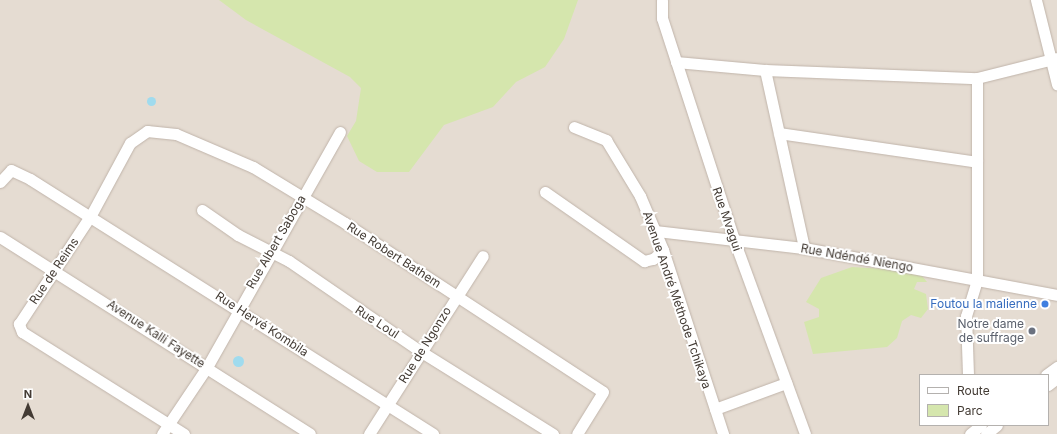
<!DOCTYPE html>
<meta charset="utf-8">
<style>
body{margin:0}
#map{position:relative;width:1057px;height:434px;overflow:hidden;background:#f2ebe4;font-family:Inter,sans-serif}
div>[style]{position:absolute}
.residential>*{inset:0;background:#e5dcd2}
.green>*{inset:0;background:#d5e6ad}
.water>*{inset:0;background:#a0dbee}
.round{border-radius:50%}
.roads{filter:drop-shadow(0 0 1px #c0b4aa) drop-shadow(0 0 1px #c0b4aa)}
.minor>*{height:11px;margin:-5.5px;padding:0 5.5px;transform-origin:5.5px;border-radius:5.5px;background:#fff}
.dots>*{width:11px;height:11px;translate:-50% -50%;box-sizing:border-box;border:2px solid #fff;border-radius:50%}
span{translate:-50% -50%;white-space:nowrap;text-align:center;line-height:1.15;-webkit-text-stroke:4px #fff;paint-order:stroke}
.street-label{font-size:12px;color:#433b34}
.shop-label{font-size:12px;color:#366cbe}
.right{translate:-100% -50%;text-align:right}
.worship-label{font-size:12px;color:#5b616d}
.legend{position:absolute;left:919px;top:374px;width:130px;height:52px;box-sizing:border-box;background:#fff;border:1px solid #b4b1ae;margin:0;padding:5px 7px;list-style:none;font-size:12px;color:#433b34}
.legend li{display:flex;align-items:center;gap:8px;height:20px}
.legend b{width:20px;border:1px solid #b4b1ae}
.north{position:absolute;left:8px;top:386px;width:40px;height:40px;-webkit-text-stroke:3px #fff;paint-order:stroke;rotate:0deg;font-size:11px;font-weight:700;line-height:16px;text-align:center;color:#433b34}
.north::after{content:'';display:block;margin:auto;width:14px;height:18px;background:#433b34;clip-path:polygon(50% 0,100% 100%,50% 72%,0 100%)}
</style>
<div id="map">
<div class="residential">
<i style="clip-path:polygon(evenodd,0 0,1057px 0,1057px 434px,0 434px,0 0,920px 375px,1048px 375px,1048px 425px,920px 425px,920px 375px)"></i>
</div>
<div class="green">
<i style="clip-path:polygon(219px 0,578px 0,564px 39px,545px 67px,516px 82px,493px 107px,444px 125px,409px 172px,377px 172px,359px 161px,347px 136px,356px 121px,361px 88px,350px 77px,246px 20px)"></i>
<i style="clip-path:polygon(852px 267px,918px 271px,927px 282px,917px 282px,914px 289px,926px 294px,928px 309px,921px 318px,911px 315px,902px 321px,897px 338px,887px 347px,813px 354px,804px 322px,819px 317px,819px 309px,806px 302px,821px 278px)"></i>
</div>
<div class="water">
<i class="round" style="left:146.5px;top:96.5px;width:9px;height:9px"></i>
<i class="round" style="left:232.5px;top:355.5px;width:11px;height:11px"></i>
</div>
<div class="roads">
<div class="minor">
<i style="left:662px;top:0;width:18px;rotate:90deg"></i>
<i style="left:662px;top:18px;width:230px;rotate:72deg"></i>
<i style="left:733px;top:237px;width:210px;rotate:69.9deg"></i>
<i style="left:1036px;top:0;width:87px;rotate:76deg"></i>
<i style="left:676px;top:62px;width:89px;rotate:5.1deg"></i>
<i style="left:765px;top:70px;width:212px;rotate:2.2deg"></i>
<i style="left:977px;top:78px;width:82px;rotate:-14deg"></i>
<i style="left:765px;top:70px;width:182px;rotate:77.6deg"></i>
<i style="left:574px;top:127px;width:35px;rotate:22deg"></i>
<i style="left:606px;top:140px;width:66px;rotate:58.7deg"></i>
<i style="left:640px;top:196px;width:59px;rotate:66.9deg"></i>
<i style="left:663px;top:250px;width:194px;rotate:71.9deg"></i>
<i style="left:779px;top:133px;width:200px;rotate:8.3deg"></i>
<i style="left:0;top:182px;width:16px;rotate:-47deg"></i>
<i style="left:11px;top:170px;width:21px;rotate:25deg"></i>
<i style="left:30px;top:179px;width:477px;rotate:32.3deg"></i>
<i style="left:545px;top:192px;width:121px;rotate:34.9deg"></i>
<i style="left:644px;top:261px;width:9px;rotate:-13deg"></i>
<i style="left:653px;top:259px;width:13px;rotate:-42deg"></i>
<i style="left:202px;top:210px;width:44px;rotate:34.8deg"></i>
<i style="left:238px;top:235px;width:57px;rotate:27deg"></i>
<i style="left:289px;top:261px;width:159px;rotate:34.5deg"></i>
<i style="left:420px;top:351px;width:157px;rotate:32deg"></i>
<i style="left:656px;top:231px;width:149px;rotate:6.6deg"></i>
<i style="left:804px;top:248px;width:257px;rotate:10.5deg"></i>
<i style="left:0;top:237px;width:367px;rotate:32.4deg"></i>
<i style="left:968px;top:375px;width:59px;rotate:-91.9deg"></i>
<i style="left:966px;top:316px;width:39px;rotate:-73deg"></i>
<i style="left:977px;top:279px;width:201px;rotate:-90deg"></i>
<i style="left:1046px;top:375px;width:14px;rotate:-36deg"></i>
<i style="left:1048px;top:385px;width:11px;rotate:-38deg"></i>
<i style="left:715px;top:409px;width:76px;rotate:-20.1deg"></i>
<i style="left:162px;top:434px;width:81px;rotate:-56.1deg"></i>
<i style="left:207px;top:367px;width:270px;rotate:-60.5deg"></i>
<i style="left:184px;top:434px;width:191px;rotate:-147.8deg"></i>
<i style="left:22px;top:332px;width:9px;rotate:-111deg"></i>
<i style="left:19px;top:324px;width:131px;rotate:-56.6deg"></i>
<i style="left:91px;top:215px;width:82px;rotate:-61.6deg"></i>
<i style="left:130px;top:143px;width:21px;rotate:-35deg"></i>
<i style="left:147px;top:131px;width:29px;rotate:6deg"></i>
<i style="left:176px;top:134px;width:84px;rotate:23.2deg"></i>
<i style="left:253px;top:167px;width:108px;rotate:31.3deg"></i>
<i style="left:345px;top:223px;width:308px;rotate:33.2deg"></i>
<i style="left:603px;top:392px;width:49px;rotate:121.8deg"></i>
<i style="left:369px;top:434px;width:211px;rotate:-57.4deg"></i>
<i style="left:970px;top:434px;width:14px;rotate:-39deg"></i>
<i style="left:986px;top:434px;width:14px;rotate:-39deg"></i>
</div>
</div>
<div class="dots">
<i style="left:1045px;top:304px;background:#3f7fe0"></i>
<i style="left:1032px;top:331px;background:#6b7280"></i>
</div>
<div class="street-label">
<span style="left:727px;top:219px;rotate:71deg">Rue Mvagui</span>
<span style="left:276px;top:242px;rotate:-60deg">Rue Albert Saboga</span>
<span style="left:394px;top:255px;rotate:33deg">Rue Robert Bathem</span>
<span style="left:857px;top:258px;rotate:10deg">Rue Ndéndé Niengo</span>
<span style="left:54px;top:271px;rotate:-56deg">Rue de Reims</span>
<span style="left:677px;top:300px;rotate:71deg">Avenue André Méthode Tchikaya</span>
<span style="left:377px;top:322px;rotate:33deg">Rue Loul</span>
<span style="left:262px;top:324px;rotate:33deg">Rue Hervé Kombila</span>
<span style="left:156px;top:334px;rotate:33deg">Avenue Kalli Fayette</span>
<span style="left:425px;top:345px;rotate:-58deg">Rue de Ngonzo</span>
</div>
<div class="shop-label">
<span class="right" style="left:1037px;top:304px">Foutou la malienne</span>
</div>
<div class="worship-label">
<span class="right" style="left:1024px;top:331px">Notre dame<br>de suffrage</span>
</div>
<ul class="legend">
<li><b style="height:5px;background:#fff"></b>Route</li>
<li><b style="height:11px;background:#d5e6ad"></b>Parc</li>
</ul>
<div class="north">N</div>
</div>
